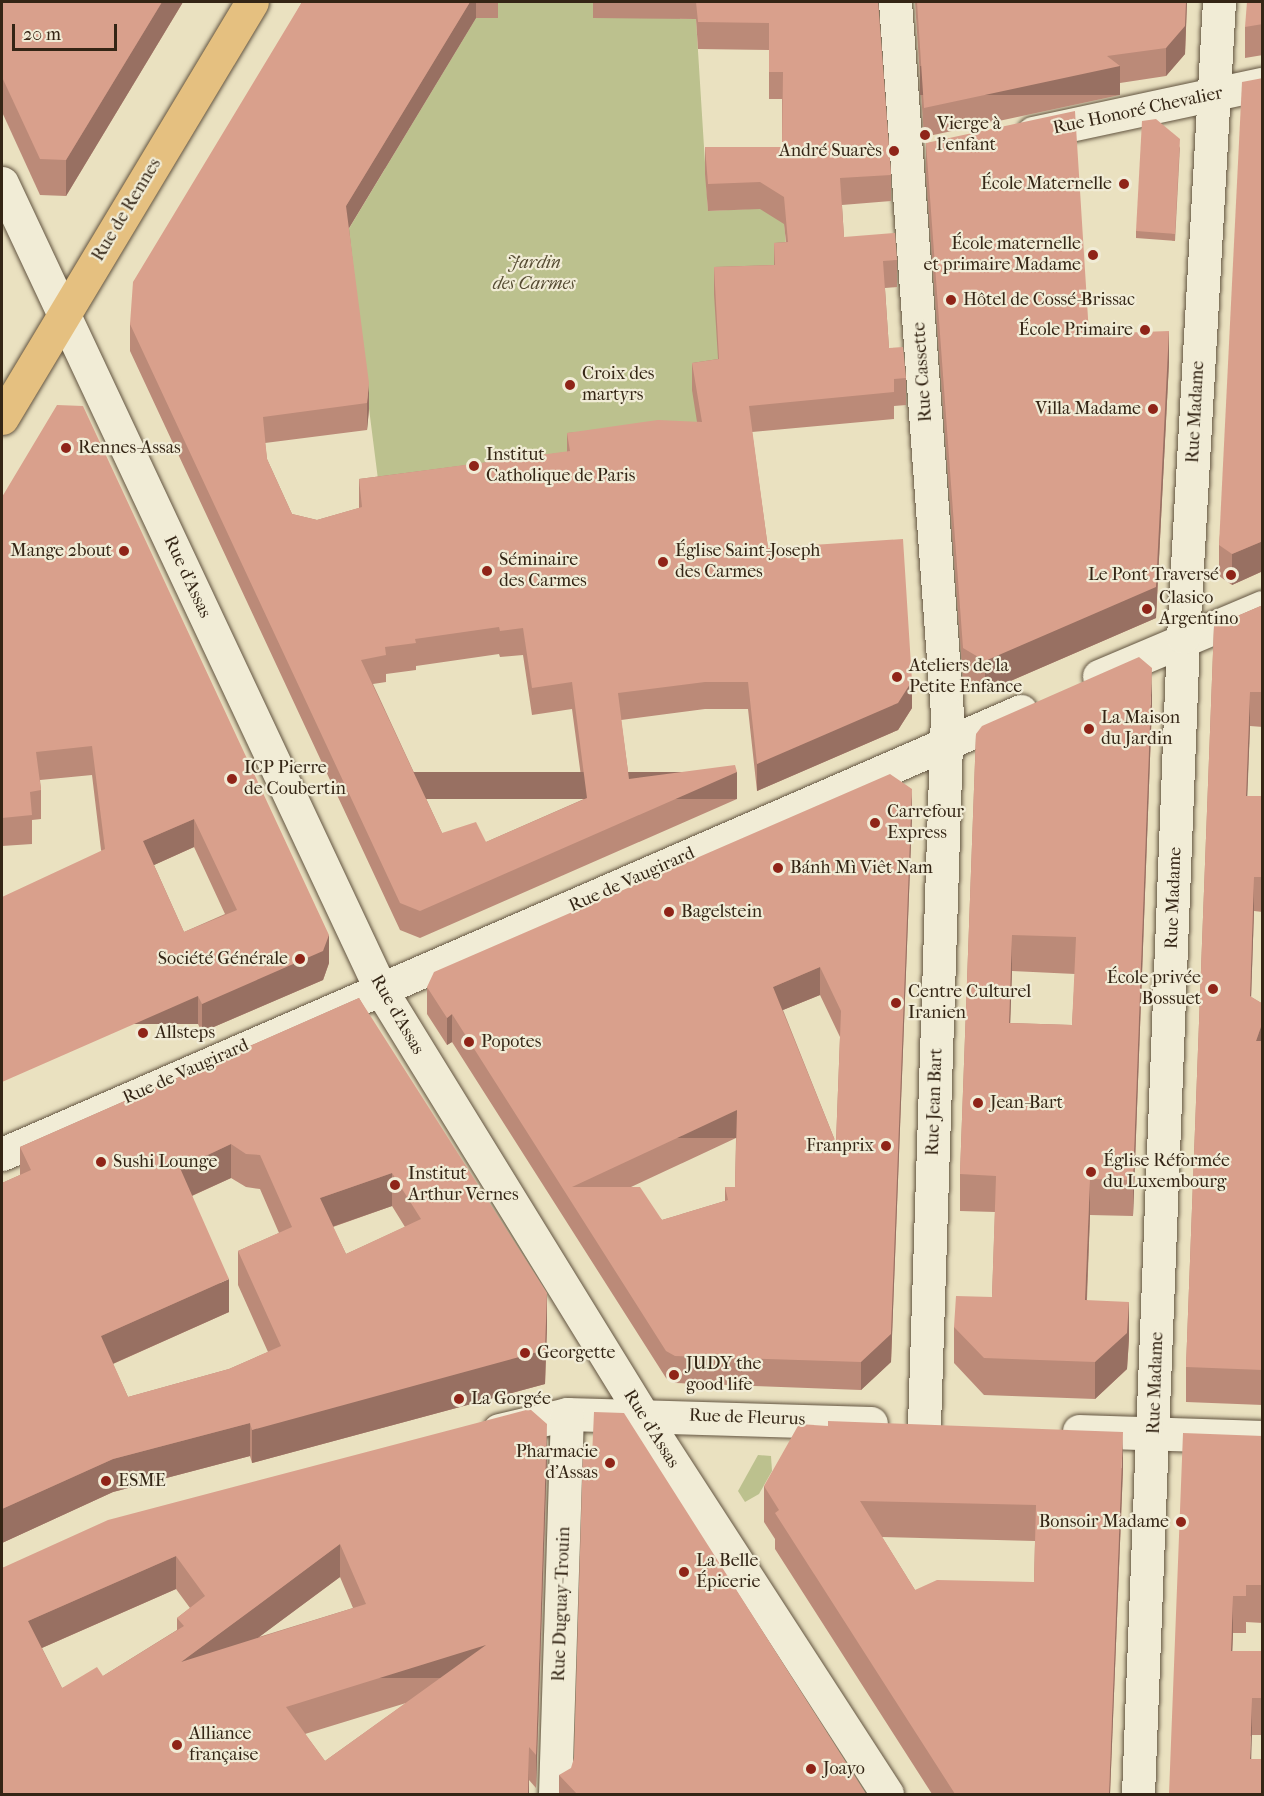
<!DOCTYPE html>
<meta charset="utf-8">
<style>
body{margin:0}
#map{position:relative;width:1264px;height:1796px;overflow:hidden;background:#eae1c0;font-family:"IM FELL French Canon",serif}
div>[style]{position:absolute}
.green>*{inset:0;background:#bcc18e}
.roads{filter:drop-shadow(0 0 2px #625440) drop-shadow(0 0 2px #625440)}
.minor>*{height:33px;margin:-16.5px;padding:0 16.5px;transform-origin:16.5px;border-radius:16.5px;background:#f1ecd6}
.major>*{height:33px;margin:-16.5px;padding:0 16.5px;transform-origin:16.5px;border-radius:16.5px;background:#e5c080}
.wall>*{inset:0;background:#bb8a78}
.shaded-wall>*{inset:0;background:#987062;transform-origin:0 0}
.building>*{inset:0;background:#d9a08c}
.dots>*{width:16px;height:16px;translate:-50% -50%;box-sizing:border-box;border:3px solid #f1ecd6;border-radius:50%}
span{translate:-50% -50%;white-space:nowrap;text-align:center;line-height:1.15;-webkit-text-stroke:4.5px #f1ecd6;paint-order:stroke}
.street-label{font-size:18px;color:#342515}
.poi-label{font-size:18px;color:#342515}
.left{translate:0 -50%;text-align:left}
.right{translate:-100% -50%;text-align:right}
.park-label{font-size:18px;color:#564c33;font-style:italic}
.frame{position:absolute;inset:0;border:3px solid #342515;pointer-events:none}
.scale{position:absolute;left:12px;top:24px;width:105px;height:27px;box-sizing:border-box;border:3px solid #342515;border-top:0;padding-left:8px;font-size:18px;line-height:21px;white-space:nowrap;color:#342515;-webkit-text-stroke:4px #f1ecd6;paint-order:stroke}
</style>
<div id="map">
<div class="green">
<i style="clip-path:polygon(497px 2px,680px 2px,680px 19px,696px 19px,708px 211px,770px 208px,784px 221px,788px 269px,719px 386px,701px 440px,381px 503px,349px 251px,339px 245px,476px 18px)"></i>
<i style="clip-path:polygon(758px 1455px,771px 1456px,772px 1471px,759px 1494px,745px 1502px,738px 1491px)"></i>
</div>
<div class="roads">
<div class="minor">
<i style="left:895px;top:2px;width:713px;rotate:85.82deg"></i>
<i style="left:947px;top:713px;width:712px;rotate:91.85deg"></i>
<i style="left:1033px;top:133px;width:234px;rotate:-12.1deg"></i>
<i style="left:2px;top:183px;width:892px;rotate:64.84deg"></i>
<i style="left:381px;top:990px;width:499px;rotate:58.4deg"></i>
<i style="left:642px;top:1415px;width:451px;rotate:57.1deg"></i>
<i style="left:1099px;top:676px;width:177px;rotate:-22.9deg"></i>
<i style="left:2px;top:1154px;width:1111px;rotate:-23.5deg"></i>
<i style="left:499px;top:1430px;width:70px;rotate:-13.2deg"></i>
<i style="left:567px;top:1414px;width:304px;rotate:1.7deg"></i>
<i style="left:1079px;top:1431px;width:183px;rotate:1.9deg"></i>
<i style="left:555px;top:1794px;width:380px;rotate:-88.2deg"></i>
<i style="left:1138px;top:1794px;width:1158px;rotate:-87.77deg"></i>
<i style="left:1183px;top:637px;width:636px;rotate:-86.76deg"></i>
</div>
<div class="major">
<i style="left:2px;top:418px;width:485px;rotate:-59deg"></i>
</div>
</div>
<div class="wall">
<i style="clip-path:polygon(2px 2px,183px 2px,66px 196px,40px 195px,2px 112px)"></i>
<i style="clip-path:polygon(evenodd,302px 2px,498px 2px,498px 18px,476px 18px,349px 228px,369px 409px,367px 430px,265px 443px,267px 459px,292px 514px,317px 520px,359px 508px,359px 479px,567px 452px,567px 433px,697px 422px,692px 390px,692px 363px,718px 359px,714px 294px,714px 267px,774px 265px,774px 243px,786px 242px,784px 224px,760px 209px,708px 211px,705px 174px,705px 147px,782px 147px,782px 99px,769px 99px,769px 50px,698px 49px,696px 19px,593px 18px,593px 2px,878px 2px,891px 175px,891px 201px,842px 205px,844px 237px,897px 260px,897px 287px,885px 288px,889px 348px,906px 378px,906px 405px,894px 406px,894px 419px,752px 432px,768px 548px,912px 708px,898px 730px,757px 791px,748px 709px,705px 709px,621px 720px,629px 779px,737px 799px,420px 938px,400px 930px,130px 351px,130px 324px,302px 2px,499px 654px,500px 657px,523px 655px,532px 715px,572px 709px,584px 799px,486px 842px,442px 833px,373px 684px,386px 682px,386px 674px,416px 670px,416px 666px,499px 654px)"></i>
<i style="clip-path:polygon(915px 2px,1187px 2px,1185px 54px,1166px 76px,1120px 83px,1120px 95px,924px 137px)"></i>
<i style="clip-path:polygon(1263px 2px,1263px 55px,1245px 58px,1245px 27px)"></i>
<i style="clip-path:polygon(1263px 78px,1263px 571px,1232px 585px,1219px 576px,1219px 545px)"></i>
<i style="clip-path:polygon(926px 143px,1089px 334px,1169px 362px,1156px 618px,985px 692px,963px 680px,926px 174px)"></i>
<i style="clip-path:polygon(1180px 146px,1175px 241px,1136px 238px,1136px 231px)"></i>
<i style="clip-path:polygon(evenodd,2px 497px,329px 963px,323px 980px,202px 1032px,198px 1024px,101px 850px,92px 775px,40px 780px,41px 790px,41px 819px,32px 820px,32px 844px,2px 846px,2px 497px,194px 847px,225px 914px,184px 932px,154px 865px,194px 847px)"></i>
<i style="clip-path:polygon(1263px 605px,1263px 727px,1250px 726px,1247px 796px,1263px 796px,1263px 912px,1254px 911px,1251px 997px,1263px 1004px,1263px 1405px,1186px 1402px,1186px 1367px,1214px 626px)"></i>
<i style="clip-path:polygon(evenodd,1152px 705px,1133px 1216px,1090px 1215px,1087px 1300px,1129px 1338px,1127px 1369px,1095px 1399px,984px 1395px,954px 1363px,954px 1327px,992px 1297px,995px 1212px,960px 1211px,960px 1174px,976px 734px,1152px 705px,1012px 971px,1075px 974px,1072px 1025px,1010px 1023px,1012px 971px)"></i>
<i style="clip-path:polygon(evenodd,912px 816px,891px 1362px,861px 1390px,675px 1383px,666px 1378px,452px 1042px,447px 1045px,427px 1014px,427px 987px,912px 816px,820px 995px,840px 1037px,836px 1143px,783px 1010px,820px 995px,912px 816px,736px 1138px,735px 1187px,725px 1187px,725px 1201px,662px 1220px,631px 1187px,736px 1138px)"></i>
<i style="clip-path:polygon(evenodd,359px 998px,547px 1326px,545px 1384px,252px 1463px,250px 1456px,113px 1492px,2px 1543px,2px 1183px,20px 1175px,20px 1147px,359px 998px,231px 1178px,246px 1187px,260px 1189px,279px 1233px,238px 1251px,238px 1285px,268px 1352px,229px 1369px,128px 1397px,113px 1364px,229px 1312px,192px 1196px,231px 1178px,359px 998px,392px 1206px,405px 1227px,346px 1254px,333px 1227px,392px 1206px)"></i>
<i style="clip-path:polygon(1263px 1436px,1263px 1623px,1246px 1622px,1246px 1633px,1233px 1633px,1232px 1651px,1263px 1651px,1263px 1735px,1252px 1735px,1169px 1794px)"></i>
<i style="clip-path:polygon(evenodd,547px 1457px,536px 1788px,529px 1780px,529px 1794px,2px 1794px,2px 1568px,547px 1457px,340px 1577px,353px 1608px,259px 1637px,340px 1577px,547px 1457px,176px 1589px,190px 1608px,177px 1618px,177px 1630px,103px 1676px,62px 1688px,42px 1648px,176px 1589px,547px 1457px,406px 1703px,325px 1761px,305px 1734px,367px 1715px,406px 1703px)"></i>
<i style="clip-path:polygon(evenodd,1123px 1468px,1110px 1794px,932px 1794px,775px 1549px,775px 1539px,764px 1522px,764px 1486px,1123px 1468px,882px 1537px,1035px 1541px,1034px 1582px,915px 1590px,882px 1537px)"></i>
<i style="clip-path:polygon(559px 1775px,866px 1794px,559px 1794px)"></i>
</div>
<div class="shaded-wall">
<i style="clip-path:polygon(162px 2px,183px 2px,66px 196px,66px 160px)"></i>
<i style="clip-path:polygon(470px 2px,476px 2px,476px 18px,346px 233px,346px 206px)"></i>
<i style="clip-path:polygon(1186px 2px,1187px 2px,1185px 54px,1166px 76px,1166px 48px)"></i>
<i style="left:1120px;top:66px;width:29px;height:200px;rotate:90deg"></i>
<i style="clip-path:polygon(1169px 331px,1169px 362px,1156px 618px,985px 692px,985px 661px)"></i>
<i style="clip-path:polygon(369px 383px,369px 409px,367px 430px,367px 403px)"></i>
<i style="clip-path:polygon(1263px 541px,1263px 571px,1232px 585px,1232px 554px)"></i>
<i style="clip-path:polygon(1152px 668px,1152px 705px,1133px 1216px,1133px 1180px)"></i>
<i style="clip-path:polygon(912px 681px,912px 708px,898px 730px,757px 791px,757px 764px)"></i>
<i style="clip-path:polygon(1250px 692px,1250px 726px,1246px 830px,1246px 796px)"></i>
<i style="left:737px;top:772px;width:27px;height:346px;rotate:90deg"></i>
<i style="clip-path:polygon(912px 789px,912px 816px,891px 1362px,861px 1390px,861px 1362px)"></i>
<i style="clip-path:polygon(194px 819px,194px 847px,143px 870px,143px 841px)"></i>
<i style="clip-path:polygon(1254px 877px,1254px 911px,1250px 1030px,1250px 996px)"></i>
<i style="clip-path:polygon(329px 935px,329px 963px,323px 980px,202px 1032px,202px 1004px)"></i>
<i style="clip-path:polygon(1012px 935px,1012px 971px,1009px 1059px,1009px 1023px)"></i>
<i style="clip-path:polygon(820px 967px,820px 995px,773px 1014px,773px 987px)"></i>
<i style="left:198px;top:996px;width:28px;height:214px;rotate:90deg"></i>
<i style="clip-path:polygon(452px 1014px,452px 1042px,447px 1045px,447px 1018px)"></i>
<i style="clip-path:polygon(1263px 1021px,1263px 1056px,1256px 1041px)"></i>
<i style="left:737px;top:1110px;width:28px;height:182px;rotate:90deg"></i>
<i style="clip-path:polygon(231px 1144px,231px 1178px,180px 1201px,180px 1168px)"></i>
<i style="clip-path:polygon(392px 1173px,392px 1206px,320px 1231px,320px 1198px)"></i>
<i style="clip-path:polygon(1090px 1179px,1090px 1215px,1085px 1336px,1085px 1300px)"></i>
<i style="clip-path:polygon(229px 1279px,229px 1312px,101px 1369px,101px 1336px)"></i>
<i style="clip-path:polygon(547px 1293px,547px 1326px,545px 1384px,252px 1463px,252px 1430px)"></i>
<i style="clip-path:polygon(1129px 1302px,1129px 1338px,1127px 1369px,1095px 1399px,1095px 1362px)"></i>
<i style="clip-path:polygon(250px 1423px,250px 1456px,113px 1492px,2px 1543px,2px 1509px,113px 1459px)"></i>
<i style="clip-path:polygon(547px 1424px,547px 1457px,536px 1788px,536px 1755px)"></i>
<i style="clip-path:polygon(1123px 1432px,1123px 1468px,1110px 1794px,1109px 1794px)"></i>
<i style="clip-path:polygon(340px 1544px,340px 1577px,181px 1695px,181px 1662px)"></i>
<i style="clip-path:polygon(176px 1556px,176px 1589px,28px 1654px,28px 1621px)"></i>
<i style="clip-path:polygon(1233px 1596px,1233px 1633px,1231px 1688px,1231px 1651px)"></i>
<i style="left:486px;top:1645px;width:33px;height:209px;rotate:90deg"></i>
<i style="clip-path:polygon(1252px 1698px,1252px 1735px,1250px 1794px,1250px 1759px)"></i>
<i style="clip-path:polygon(529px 1747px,529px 1794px,528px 1794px)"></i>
</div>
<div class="building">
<i style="clip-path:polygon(2px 2px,162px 2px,66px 160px,40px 159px,2px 77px)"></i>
<i style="clip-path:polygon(evenodd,302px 2px,470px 2px,346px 206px,369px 383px,367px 403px,263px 417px,267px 459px,292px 514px,317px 520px,362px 507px,359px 479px,570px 451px,567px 433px,658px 420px,702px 422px,692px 363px,719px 359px,714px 267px,775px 265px,774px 243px,788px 242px,784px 197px,760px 182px,708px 184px,705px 147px,782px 147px,783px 72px,769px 72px,769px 23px,698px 22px,696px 2px,878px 2px,891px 175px,840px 178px,844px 237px,895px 233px,897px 260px,883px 261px,889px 348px,903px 347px,906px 378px,894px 379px,894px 392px,749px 406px,768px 548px,903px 539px,912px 681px,898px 703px,757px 764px,748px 682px,705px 682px,618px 693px,629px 779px,735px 765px,737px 772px,420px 911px,400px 903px,130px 324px,133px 282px,302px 2px,499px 627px,500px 631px,523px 628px,532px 688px,572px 682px,587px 798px,486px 842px,476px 822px,442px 833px,361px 660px,386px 655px,385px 647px,416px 643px,415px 639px,499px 627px)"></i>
<i style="clip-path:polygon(917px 2px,1186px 2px,1185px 26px,1166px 48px,1107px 56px,1120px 66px,924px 108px)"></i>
<i style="clip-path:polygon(1247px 2px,1263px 2px,1263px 24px,1245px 27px)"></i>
<i style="clip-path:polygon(1263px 78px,1263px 541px,1232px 554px,1219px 545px,1242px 82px)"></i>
<i style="clip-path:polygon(1075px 111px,1089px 334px,1169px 331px,1156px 587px,985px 661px,963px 648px,926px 143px)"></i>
<i style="clip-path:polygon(1156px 119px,1180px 139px,1175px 234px,1136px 231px,1142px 121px)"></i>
<i style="clip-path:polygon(evenodd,57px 405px,83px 406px,329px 935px,323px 951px,202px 1004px,198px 996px,2px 1082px,2px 897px,105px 849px,92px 746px,36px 752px,41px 790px,30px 792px,32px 815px,2px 818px,2px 497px,57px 405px,194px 819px,237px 910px,184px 932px,143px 841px,194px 819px)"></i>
<i style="clip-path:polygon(1263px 605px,1263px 692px,1250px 692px,1246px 796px,1263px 796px,1263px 877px,1254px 877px,1250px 996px,1263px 1004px,1263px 1021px,1256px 1041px,1263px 1041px,1263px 1370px,1186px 1367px,1214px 626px)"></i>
<i style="clip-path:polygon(evenodd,1139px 657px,1152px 668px,1133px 1180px,1090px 1179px,1085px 1300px,1129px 1302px,1127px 1333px,1095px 1362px,984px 1358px,954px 1327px,956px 1296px,992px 1297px,996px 1176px,960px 1174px,976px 734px,982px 726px,1139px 657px,1012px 935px,1076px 937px,1072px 1025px,1009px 1023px,1012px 935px)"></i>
<i style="clip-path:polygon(evenodd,890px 774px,912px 789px,891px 1334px,861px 1362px,675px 1356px,666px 1351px,452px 1014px,447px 1018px,427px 987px,434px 972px,890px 774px,820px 967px,841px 1011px,836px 1143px,773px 987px,820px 967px,890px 774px,737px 1110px,735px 1187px,725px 1187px,728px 1200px,662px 1220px,640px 1187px,572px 1187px,737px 1110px)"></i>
<i style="clip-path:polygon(evenodd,359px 998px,547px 1293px,545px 1350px,252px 1430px,250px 1423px,113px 1459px,2px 1509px,2px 1183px,31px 1170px,20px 1147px,359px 998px,231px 1144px,246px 1154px,260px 1155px,292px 1227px,238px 1251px,281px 1346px,229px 1369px,128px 1397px,101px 1336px,229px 1279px,180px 1168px,231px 1144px,359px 998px,392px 1173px,421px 1219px,346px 1254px,320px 1198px,392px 1173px)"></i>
<i style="clip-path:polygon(evenodd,530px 1409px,547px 1424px,536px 1755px,529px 1747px,528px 1794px,2px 1794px,2px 1568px,108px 1520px,530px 1409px,340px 1544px,366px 1604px,181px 1662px,257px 1606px,340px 1544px,530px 1409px,176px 1556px,205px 1596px,177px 1618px,184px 1626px,103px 1676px,97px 1667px,62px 1688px,28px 1621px,176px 1556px,530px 1409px,486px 1645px,325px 1761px,286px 1707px,486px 1645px)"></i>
<i style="clip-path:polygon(594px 1412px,624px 1413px,866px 1794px,577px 1794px,559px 1775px,571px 1768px,574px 1758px,583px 1450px,592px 1457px)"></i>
<i style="clip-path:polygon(evenodd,828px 1421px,1123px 1432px,1109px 1794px,955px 1794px,775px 1513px,779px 1510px,764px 1486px,799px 1424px,828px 1426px,828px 1421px,860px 1501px,1036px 1505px,1034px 1582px,937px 1580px,915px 1590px,860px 1501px)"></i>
<i style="clip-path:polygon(1183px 1433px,1263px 1436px,1263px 1585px,1246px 1585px,1246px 1596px,1233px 1596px,1231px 1651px,1263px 1651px,1263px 1698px,1252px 1698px,1250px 1759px,1263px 1759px,1263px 1794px,1169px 1794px)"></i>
</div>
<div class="dots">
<i style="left:925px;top:135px;background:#8f2418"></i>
<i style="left:894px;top:151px;background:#8f2418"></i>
<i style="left:1124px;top:184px;background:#8f2418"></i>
<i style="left:1093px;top:255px;background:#8f2418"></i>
<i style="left:951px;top:300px;background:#8f2418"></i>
<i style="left:1145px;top:330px;background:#8f2418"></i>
<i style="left:570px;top:385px;background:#8f2418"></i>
<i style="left:1153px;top:409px;background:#8f2418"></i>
<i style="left:66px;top:448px;background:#8f2418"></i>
<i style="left:474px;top:466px;background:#8f2418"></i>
<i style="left:124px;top:551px;background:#8f2418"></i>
<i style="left:663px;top:562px;background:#8f2418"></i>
<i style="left:487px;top:571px;background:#8f2418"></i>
<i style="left:1231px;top:575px;background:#8f2418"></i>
<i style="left:1147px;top:609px;background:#8f2418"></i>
<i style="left:897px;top:677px;background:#8f2418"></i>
<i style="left:1089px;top:729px;background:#8f2418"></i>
<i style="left:232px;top:779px;background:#8f2418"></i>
<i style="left:875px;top:823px;background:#8f2418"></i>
<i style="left:778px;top:868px;background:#8f2418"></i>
<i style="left:669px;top:912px;background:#8f2418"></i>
<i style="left:300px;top:959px;background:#8f2418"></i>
<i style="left:1213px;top:989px;background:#8f2418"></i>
<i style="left:896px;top:1003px;background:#8f2418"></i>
<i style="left:143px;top:1033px;background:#8f2418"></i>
<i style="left:469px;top:1042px;background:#8f2418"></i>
<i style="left:978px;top:1103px;background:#8f2418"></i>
<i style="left:886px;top:1146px;background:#8f2418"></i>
<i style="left:101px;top:1162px;background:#8f2418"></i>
<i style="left:1091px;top:1172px;background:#8f2418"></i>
<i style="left:395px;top:1185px;background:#8f2418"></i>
<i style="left:525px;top:1353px;background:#8f2418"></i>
<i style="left:674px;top:1375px;background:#8f2418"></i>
<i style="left:459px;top:1399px;background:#8f2418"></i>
<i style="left:610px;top:1463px;background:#8f2418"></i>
<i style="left:106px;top:1481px;background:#8f2418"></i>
<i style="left:1181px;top:1522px;background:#8f2418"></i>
<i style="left:684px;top:1572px;background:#8f2418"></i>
<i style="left:177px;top:1745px;background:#8f2418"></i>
<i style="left:811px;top:1769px;background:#8f2418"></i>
</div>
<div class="street-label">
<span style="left:1138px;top:111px;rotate:-12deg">Rue Honoré Chevalier</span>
<span style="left:127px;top:210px;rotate:-59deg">Rue de Rennes</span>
<span style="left:923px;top:372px;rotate:-94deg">Rue Cassette</span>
<span style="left:1196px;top:412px;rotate:-87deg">Rue Madame</span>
<span style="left:187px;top:577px;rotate:65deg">Rue d'Assas</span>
<span style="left:632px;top:880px;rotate:-24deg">Rue de Vaugirard</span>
<span style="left:1174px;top:898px;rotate:-88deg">Rue Madame</span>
<span style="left:397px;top:1015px;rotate:60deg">Rue d'Assas</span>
<span style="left:186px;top:1072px;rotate:-24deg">Rue de Vaugirard</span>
<span style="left:935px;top:1102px;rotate:-88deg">Rue Jean Bart</span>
<span style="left:1156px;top:1383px;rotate:-88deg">Rue Madame</span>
<span style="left:747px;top:1418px;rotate:2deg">Rue de Fleurus</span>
<span style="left:651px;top:1429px;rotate:58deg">Rue d'Assas</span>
<span style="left:562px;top:1604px;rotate:-88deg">Rue Duguay-Trouin</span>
</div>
<div class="poi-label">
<span class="left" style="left:937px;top:135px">Vierge à<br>l'enfant</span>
<span class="right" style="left:882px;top:151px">André Suarès</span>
<span class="right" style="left:1112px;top:184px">École Maternelle</span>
<span class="right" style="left:1081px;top:255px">École maternelle<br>et primaire Madame</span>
<span class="left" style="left:963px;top:300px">Hôtel de Cossé-Brissac</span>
<span class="right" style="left:1133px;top:330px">École Primaire</span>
<span class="left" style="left:582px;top:385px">Croix des<br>martyrs</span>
<span class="right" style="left:1141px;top:409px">Villa Madame</span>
<span class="left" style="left:78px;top:448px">Rennes-Assas</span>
<span class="left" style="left:486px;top:466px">Institut<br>Catholique de Paris</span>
<span class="right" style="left:112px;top:551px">Mange 2bout</span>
<span class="left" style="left:675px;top:562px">Église Saint-Joseph<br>des Carmes</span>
<span class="left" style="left:499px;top:571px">Séminaire<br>des Carmes</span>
<span class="right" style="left:1219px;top:575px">Le Pont Traversé</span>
<span class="left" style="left:1159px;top:609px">Clasico<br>Argentino</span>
<span class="left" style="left:909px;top:677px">Ateliers de la<br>Petite Enfance</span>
<span class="left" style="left:1101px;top:729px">La Maison<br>du Jardin</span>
<span class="left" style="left:244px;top:779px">ICP Pierre<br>de Coubertin</span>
<span class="left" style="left:887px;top:823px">Carrefour<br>Express</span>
<span class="left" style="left:790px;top:868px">Bánh Mì Viêt Nam</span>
<span class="left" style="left:681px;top:912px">Bagelstein</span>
<span class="right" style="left:288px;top:959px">Société Générale</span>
<span class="right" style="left:1201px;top:989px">École privée<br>Bossuet</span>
<span class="left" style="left:908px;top:1003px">Centre Culturel<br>Iranien</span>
<span class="left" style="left:155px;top:1033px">Allsteps</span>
<span class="left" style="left:481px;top:1042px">Popotes</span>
<span class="left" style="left:990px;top:1103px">Jean-Bart</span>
<span class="right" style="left:874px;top:1146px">Franprix</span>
<span class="left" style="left:113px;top:1162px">Sushi Lounge</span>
<span class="left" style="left:1103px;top:1172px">Église Réformée<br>du Luxembourg</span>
<span class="left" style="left:408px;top:1185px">Institut<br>Arthur Vernes</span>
<span class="left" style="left:537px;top:1353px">Georgette</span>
<span class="left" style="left:686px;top:1375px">JUDY the<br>good life</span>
<span class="left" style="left:471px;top:1399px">La Gorgée</span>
<span class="right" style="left:598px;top:1463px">Pharmacie<br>d'Assas</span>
<span class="left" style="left:118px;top:1481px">ESME</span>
<span class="right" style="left:1169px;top:1522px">Bonsoir Madame</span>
<span class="left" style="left:696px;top:1572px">La Belle<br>Épicerie</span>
<span class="left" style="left:189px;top:1745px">Alliance<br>française</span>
<span class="left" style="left:823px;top:1769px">Joayo</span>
</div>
<div class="park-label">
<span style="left:534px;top:274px">Jardin<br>des Carmes</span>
</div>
<div class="frame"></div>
<div class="scale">20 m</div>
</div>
